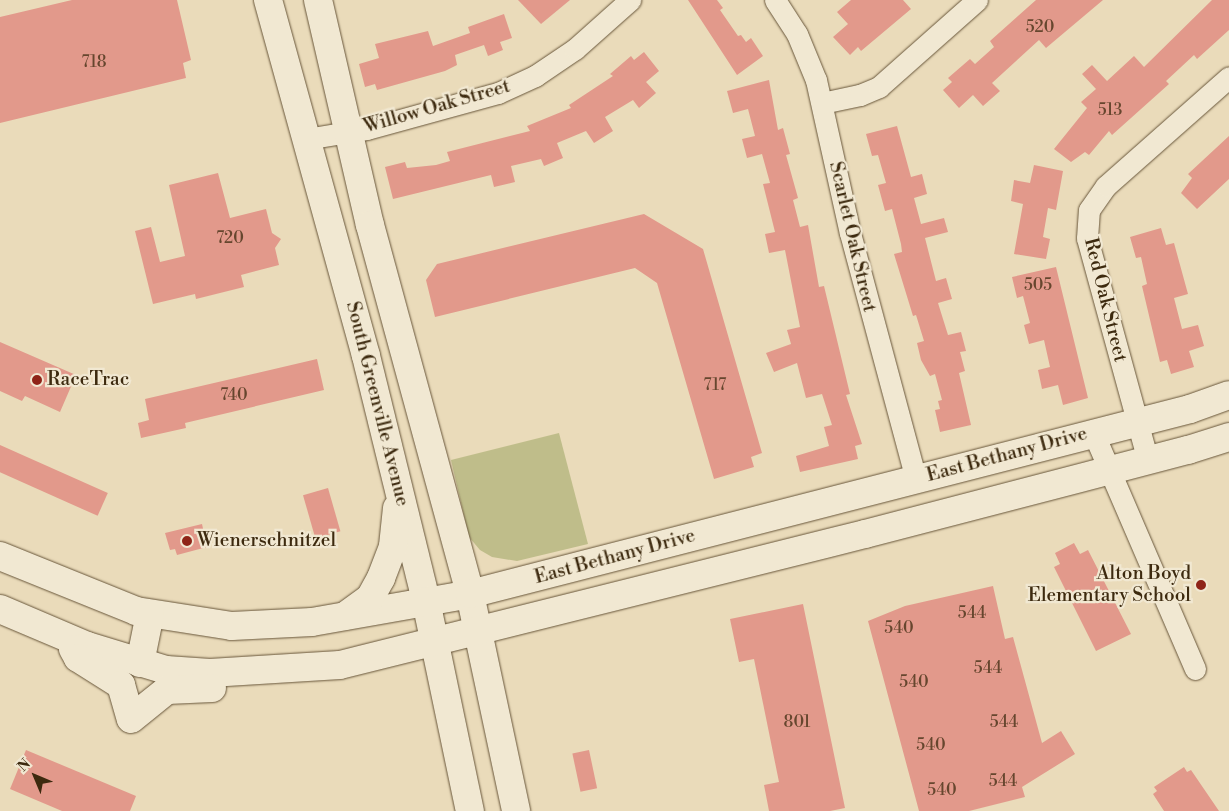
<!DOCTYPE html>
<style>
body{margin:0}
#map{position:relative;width:1229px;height:811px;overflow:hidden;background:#eadbba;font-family:"Libre Bodoni",serif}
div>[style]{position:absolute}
.green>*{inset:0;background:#bfbd8a}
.building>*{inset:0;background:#e2998b;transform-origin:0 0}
.roads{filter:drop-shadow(0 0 1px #68563a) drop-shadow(0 0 1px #68563a)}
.minor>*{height:21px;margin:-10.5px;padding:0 10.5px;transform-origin:10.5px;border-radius:10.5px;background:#f1e8d2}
.secondary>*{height:28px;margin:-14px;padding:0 14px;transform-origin:14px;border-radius:14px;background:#f1e8d2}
.dots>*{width:14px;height:14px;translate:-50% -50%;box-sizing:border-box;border:2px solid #f1e8d2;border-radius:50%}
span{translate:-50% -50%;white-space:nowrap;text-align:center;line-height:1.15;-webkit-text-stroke:4.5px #f1e8d2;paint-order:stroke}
.number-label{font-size:16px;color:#66462e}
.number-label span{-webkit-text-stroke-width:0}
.street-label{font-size:19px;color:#3d2a0f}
.poi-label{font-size:19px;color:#3d2a0f}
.left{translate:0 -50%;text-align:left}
.right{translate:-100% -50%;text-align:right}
.north{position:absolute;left:10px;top:751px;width:50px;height:50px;-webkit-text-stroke:4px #f1e8d2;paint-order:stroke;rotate:315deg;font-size:14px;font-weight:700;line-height:20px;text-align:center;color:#3d2a0f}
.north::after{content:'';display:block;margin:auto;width:18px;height:22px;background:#3d2a0f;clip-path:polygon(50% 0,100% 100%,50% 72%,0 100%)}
</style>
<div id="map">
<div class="green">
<i style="clip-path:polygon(559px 433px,588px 544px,517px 561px,492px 557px,480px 550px,469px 537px,451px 460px)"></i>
</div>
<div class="building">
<i style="clip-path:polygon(72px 0,177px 0,191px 60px,183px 63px,186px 78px,0 123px,0 17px)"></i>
<i style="clip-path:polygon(518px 0,570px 0,541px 24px)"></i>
<i style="clip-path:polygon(688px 0,717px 0,723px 8px,720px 10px,738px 36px,741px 35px,746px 42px,751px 38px,763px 56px,737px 75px)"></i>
<i style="clip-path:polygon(851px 0,903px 0,911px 9px,861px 51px,858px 47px,850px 55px,833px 37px,848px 24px,837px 12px)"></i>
<i style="clip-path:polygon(1036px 0,1103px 0,1046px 48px,1039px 40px,992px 83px,1000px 91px,983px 106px,973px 95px,959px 108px,943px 90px,952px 82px,948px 78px,970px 59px,975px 64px,994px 47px,990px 41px)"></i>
<i style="clip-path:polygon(1212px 0,1229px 0,1229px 30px,1197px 59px,1194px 55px,1166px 81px,1169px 84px,1112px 135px,1109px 131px,1089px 155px,1085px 152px,1071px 162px,1054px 149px,1087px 108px,1081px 102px,1096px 89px,1082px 74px,1092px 65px,1107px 81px,1134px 56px,1144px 67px)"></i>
<i style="clip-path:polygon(504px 14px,512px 38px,500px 42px,503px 50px,488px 56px,484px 45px,455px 55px,457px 65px,445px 71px,377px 90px,375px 84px,365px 87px,359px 64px,379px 58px,375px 44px,428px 31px,433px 46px,470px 33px,468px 27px)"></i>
<i style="clip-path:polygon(644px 52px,659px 71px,646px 82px,656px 93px,639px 108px,633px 100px,605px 117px,613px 131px,594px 143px,586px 131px,557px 143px,563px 158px,544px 166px,541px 159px,511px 166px,515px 182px,494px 187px,491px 175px,393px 199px,385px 167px,405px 162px,407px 168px,436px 165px,450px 161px,447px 152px,530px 131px,527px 126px,571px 108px,569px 105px,613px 76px,610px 74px,631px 56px,634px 60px)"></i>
<i style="clip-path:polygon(769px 80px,778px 130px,783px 128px,790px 154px,786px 155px,798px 198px,793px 200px,800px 227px,808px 225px,819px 287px,824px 286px,850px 394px,846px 395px,862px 444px,855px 446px,858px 459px,800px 472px,796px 456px,829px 446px,824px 427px,832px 425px,822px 394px,806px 398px,797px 363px,774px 372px,766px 353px,791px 344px,787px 330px,800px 327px,785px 250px,769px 253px,765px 234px,775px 232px,763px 184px,770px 183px,762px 154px,747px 158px,742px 139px,755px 136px,748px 109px,733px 113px,727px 91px)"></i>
<i style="clip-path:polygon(897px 126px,911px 177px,922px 174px,927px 194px,914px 198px,921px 224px,944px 218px,948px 232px,925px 238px,936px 281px,946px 278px,952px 299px,938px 303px,948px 335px,961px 332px,966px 351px,960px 352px,965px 371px,959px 373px,971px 425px,940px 432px,935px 410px,940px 409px,938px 401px,942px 400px,935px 374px,930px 376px,921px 360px,917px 343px,924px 341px,916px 315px,913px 316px,894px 254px,902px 252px,901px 244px,892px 209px,885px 211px,878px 185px,886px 183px,878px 155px,872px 156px,866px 134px)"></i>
<i style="clip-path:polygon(1229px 136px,1229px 179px,1197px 209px,1181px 193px,1192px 178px,1188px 174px)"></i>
<i style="clip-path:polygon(1034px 165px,1063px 171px,1056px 210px,1048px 208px,1043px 237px,1050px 239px,1046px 259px,1014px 254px,1023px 204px,1011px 201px,1014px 180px,1030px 183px)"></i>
<i style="clip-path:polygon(218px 173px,230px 218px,266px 209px,272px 233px,281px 239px,275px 248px,279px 265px,241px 275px,244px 287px,196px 299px,195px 294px,153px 304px,135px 231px,151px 227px,160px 262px,185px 256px,169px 185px)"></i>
<i style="clip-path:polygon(644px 214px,703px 249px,762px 453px,751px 457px,754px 467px,714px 479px,657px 283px,635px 268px,435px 317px,426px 280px,437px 264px)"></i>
<i style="clip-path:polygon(1161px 228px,1166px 245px,1174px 243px,1188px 294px,1174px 298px,1182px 329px,1198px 325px,1204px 346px,1189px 351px,1194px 367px,1171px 374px,1167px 360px,1160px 362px,1142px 286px,1147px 284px,1141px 257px,1136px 258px,1130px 237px)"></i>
<i style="clip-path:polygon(1056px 267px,1088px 398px,1063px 405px,1058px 385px,1042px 389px,1038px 370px,1050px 367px,1044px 340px,1029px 344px,1024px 325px,1030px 323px,1023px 296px,1017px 298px,1012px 277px)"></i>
<i style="clip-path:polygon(0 342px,76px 375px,60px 412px,25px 396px,22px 401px,0 391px)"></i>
<i style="clip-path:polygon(317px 359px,324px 390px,185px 423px,186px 428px,141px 438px,138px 423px,149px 420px,145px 399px)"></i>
<i style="left:0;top:445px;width:118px;height:25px;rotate:24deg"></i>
<i style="left:328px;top:488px;width:45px;height:26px;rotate:74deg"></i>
<i style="clip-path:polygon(202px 524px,207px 547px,177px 555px,175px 549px,170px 550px,165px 533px)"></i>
<i style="clip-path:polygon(1074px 543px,1080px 554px,1088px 550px,1131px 634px,1096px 651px,1054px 567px,1060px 564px,1055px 553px)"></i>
<i style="clip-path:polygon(993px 586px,1005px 639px,1013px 637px,1042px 743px,1061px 731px,1075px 754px,1022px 787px,1025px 797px,969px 811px,919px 811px,868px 621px,905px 606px)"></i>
<i style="clip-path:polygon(803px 604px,845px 808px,830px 811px,769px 811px,764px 785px,779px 782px,754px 659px,739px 662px,730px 619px)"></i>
<i style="clip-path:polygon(26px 750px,136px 796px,130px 811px,62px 811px,10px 789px)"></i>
<i style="left:589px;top:750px;width:39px;height:17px;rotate:78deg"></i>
<i style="clip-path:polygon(1184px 767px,1187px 772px,1191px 770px,1219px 811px,1164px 811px,1153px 794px,1157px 791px,1154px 787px)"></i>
</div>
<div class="roads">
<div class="minor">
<i style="left:775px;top:0;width:40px;rotate:57.1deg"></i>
<i style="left:797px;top:34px;width:50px;rotate:67.6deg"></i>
<i style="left:816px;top:80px;width:157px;rotate:77.5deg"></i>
<i style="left:850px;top:233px;width:255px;rotate:75deg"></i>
<i style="left:822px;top:103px;width:39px;rotate:-12deg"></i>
<i style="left:860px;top:95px;width:21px;rotate:-23deg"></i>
<i style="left:879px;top:87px;width:131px;rotate:-41.6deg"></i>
<i style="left:306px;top:139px;width:62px;rotate:-9.3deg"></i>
<i style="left:367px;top:129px;width:136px;rotate:-15.4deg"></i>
<i style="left:498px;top:93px;width:41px;rotate:-24.7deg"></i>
<i style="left:535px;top:76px;width:48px;rotate:-34deg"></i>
<i style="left:575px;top:49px;width:74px;rotate:-41.7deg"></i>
<i style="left:1093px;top:432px;width:258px;rotate:66.7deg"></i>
<i style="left:1148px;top:461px;width:231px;rotate:-105.3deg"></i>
<i style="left:1087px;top:238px;width:28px;rotate:-86deg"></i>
<i style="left:1089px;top:210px;width:29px;rotate:-55deg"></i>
<i style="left:1106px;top:186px;width:164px;rotate:-41.5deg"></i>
</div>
<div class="secondary">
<i style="left:268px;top:0;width:369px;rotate:74.6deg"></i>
<i style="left:366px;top:356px;width:252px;rotate:76.2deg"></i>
<i style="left:426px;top:601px;width:215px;rotate:78.2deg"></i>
<i style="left:318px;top:0;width:231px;rotate:77deg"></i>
<i style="left:370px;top:225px;width:382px;rotate:74.8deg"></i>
<i style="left:470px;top:594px;width:222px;rotate:78deg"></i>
<i style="left:0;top:556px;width:147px;rotate:22deg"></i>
<i style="left:136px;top:611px;width:97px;rotate:8.9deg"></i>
<i style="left:232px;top:626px;width:80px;rotate:-2.9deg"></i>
<i style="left:312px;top:622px;width:160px;rotate:-10deg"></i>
<i style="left:470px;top:594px;width:743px;rotate:-14.41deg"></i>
<i style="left:1190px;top:409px;width:41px;rotate:-19.7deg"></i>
<i style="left:0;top:609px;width:95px;rotate:23deg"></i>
<i style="left:87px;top:646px;width:83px;rotate:16.9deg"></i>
<i style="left:166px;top:670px;width:44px;rotate:3.9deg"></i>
<i style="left:210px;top:673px;width:130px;rotate:-3.5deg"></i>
<i style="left:340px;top:665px;width:541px;rotate:-14.01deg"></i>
<i style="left:865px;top:534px;width:334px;rotate:-14.6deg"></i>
<i style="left:1188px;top:450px;width:43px;rotate:-17.6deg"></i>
<i style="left:345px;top:616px;width:31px;rotate:-36deg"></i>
<i style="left:370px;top:598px;width:23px;rotate:-61deg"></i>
<i style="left:381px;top:578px;width:34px;rotate:-69deg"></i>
<i style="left:393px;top:546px;width:38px;rotate:-84deg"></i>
<i style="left:73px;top:649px;width:10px;rotate:61deg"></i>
<i style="left:78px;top:658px;width:51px;rotate:32.1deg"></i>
<i style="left:121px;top:685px;width:35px;rotate:74deg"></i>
<i style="left:140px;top:663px;width:50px;rotate:-78.5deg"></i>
<i style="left:131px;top:719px;width:46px;rotate:-38.9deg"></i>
<i style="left:167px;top:690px;width:45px;rotate:-2.5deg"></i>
</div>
</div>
<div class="dots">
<i style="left:37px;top:380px;background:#8f2418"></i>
<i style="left:187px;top:541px;background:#8f2418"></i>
<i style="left:1201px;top:585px;background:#8f2418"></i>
</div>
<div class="number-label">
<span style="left:1040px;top:27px">520</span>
<span style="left:94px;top:62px">718</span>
<span style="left:1110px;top:110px">513</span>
<span style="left:230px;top:238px">720</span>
<span style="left:1038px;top:285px">505</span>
<span style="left:715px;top:385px">717</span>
<span style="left:234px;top:395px">740</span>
<span style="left:972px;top:613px">544</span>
<span style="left:899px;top:628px">540</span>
<span style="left:988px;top:668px">544</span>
<span style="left:914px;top:682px">540</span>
<span style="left:797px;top:722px">801</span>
<span style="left:1004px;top:722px">544</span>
<span style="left:931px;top:745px">540</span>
<span style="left:1003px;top:781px">544</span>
<span style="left:942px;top:790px">540</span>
</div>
<div class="street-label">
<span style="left:437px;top:107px;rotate:-16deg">Willow Oak Street</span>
<span style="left:852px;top:237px;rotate:77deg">Scarlet Oak Street</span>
<span style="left:1105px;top:300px;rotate:76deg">Red Oak Street</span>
<span style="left:377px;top:404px;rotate:76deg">South Greenville Avenue</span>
<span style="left:1007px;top:455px;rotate:-15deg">East Bethany Drive</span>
<span style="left:615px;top:557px;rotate:-15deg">East Bethany Drive</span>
</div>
<div class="poi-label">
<span class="left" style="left:47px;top:380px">RaceTrac</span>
<span class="left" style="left:197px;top:541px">Wienerschnitzel</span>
<span class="right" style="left:1191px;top:585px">Alton Boyd<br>Elementary School</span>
</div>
<div class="north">N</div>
</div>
